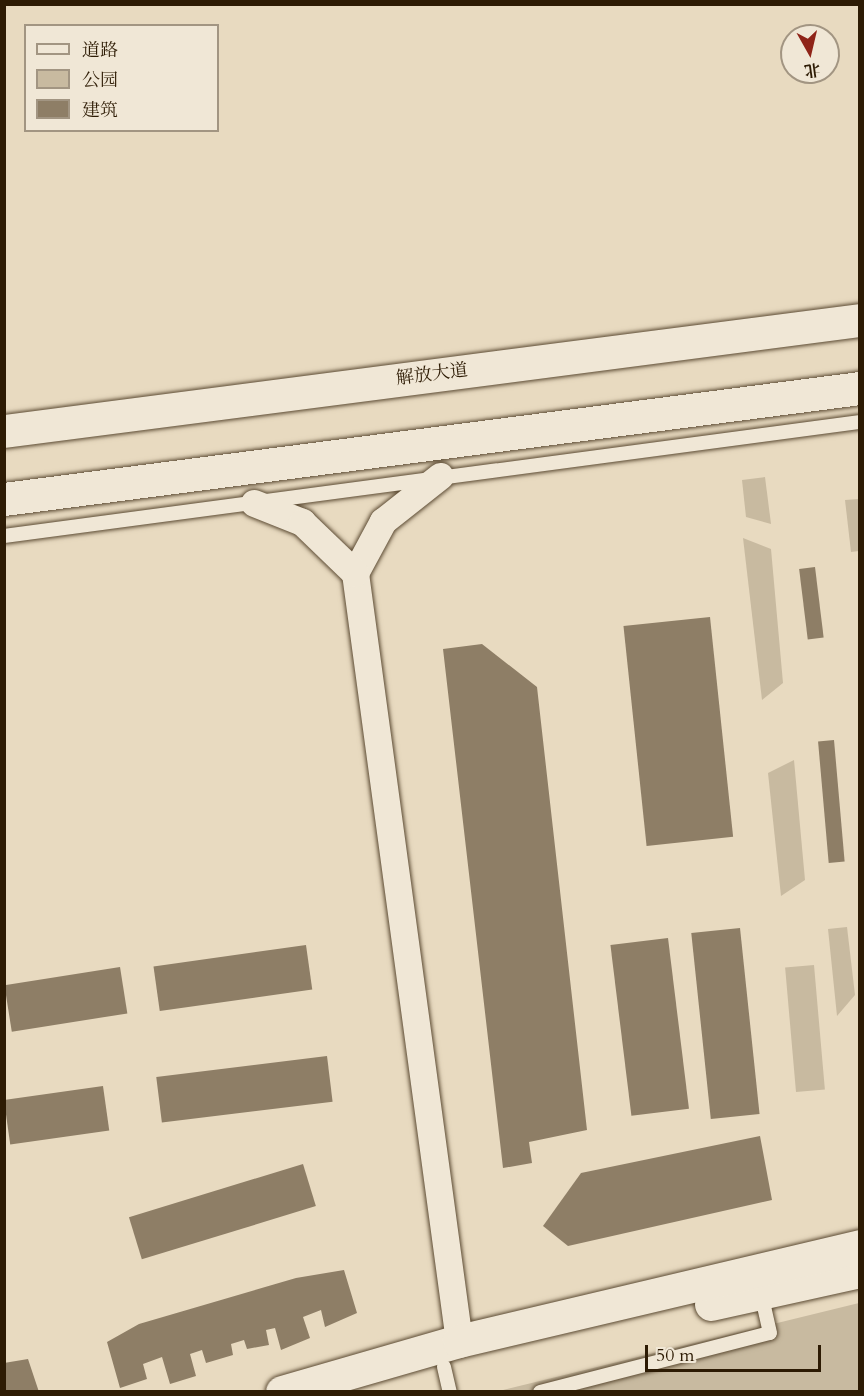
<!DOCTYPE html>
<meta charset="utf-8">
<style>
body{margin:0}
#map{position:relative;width:864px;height:1396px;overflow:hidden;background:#e8dac0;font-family:Cardo,"Noto Serif SC",serif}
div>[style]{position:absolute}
.green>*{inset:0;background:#c8baa0;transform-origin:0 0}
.building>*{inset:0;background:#8e7e66;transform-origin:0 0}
.roads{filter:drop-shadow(0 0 2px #5c4b33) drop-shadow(0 0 2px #5c4b33)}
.service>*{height:14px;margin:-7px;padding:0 7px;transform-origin:7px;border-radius:7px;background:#f0e7d6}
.minor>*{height:27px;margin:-13.5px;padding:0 13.5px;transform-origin:13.5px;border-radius:13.5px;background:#f0e7d6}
.tertiary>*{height:33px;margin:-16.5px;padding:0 16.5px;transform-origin:16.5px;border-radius:16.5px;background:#f0e7d6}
.secondary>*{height:33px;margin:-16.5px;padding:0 16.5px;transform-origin:16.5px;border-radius:16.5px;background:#f0e7d6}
span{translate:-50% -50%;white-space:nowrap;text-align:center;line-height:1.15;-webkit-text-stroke:4.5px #f0e7d6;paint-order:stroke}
.street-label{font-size:18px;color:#2d1b04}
.frame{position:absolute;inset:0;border:6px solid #2d1b04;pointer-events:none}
.legend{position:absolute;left:24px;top:24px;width:195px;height:108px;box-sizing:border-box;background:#f0e7d6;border:2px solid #a29582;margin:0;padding:8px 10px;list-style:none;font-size:18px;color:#2d1b04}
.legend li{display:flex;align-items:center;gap:12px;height:30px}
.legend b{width:30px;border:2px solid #a29582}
.north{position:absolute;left:780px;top:24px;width:60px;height:60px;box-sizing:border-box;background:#f0e7d6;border:2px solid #a29582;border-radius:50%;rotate:172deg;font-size:16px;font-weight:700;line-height:24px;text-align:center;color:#2d1b04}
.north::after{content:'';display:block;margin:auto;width:21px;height:27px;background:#8f2418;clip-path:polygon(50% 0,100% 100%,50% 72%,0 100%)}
.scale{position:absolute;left:645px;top:1345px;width:176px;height:27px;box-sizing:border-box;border:3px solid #2d1b04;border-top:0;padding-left:8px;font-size:18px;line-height:21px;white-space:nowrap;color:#2d1b04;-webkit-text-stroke:4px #f0e7d6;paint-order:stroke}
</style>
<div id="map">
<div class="green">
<i style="clip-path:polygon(765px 477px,771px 524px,746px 517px,742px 480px)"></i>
<i style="clip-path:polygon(859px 499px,859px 551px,851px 552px,845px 500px)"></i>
<i style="clip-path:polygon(743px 538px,771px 549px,783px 683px,762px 700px)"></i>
<i style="clip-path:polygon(794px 760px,805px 880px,781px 896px,768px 773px)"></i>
<i style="clip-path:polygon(847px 927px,855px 995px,837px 1016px,828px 929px)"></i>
<i style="left:814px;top:965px;width:125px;height:29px;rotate:85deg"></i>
<i style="clip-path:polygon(859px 1303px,859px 1391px,499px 1391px)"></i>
</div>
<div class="building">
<i style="left:815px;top:567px;width:71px;height:16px;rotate:83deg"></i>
<i style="left:710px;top:617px;width:221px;height:87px;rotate:84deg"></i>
<i style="clip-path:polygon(482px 644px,537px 687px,587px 1130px,529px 1142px,532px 1163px,503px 1168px,443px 649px)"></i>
<i style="left:834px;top:740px;width:122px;height:16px;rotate:85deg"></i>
<i style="left:740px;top:928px;width:187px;height:49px;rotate:84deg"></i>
<i style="left:668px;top:938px;width:172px;height:58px;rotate:83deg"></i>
<i style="left:306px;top:945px;width:45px;height:154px;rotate:82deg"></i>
<i style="left:120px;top:967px;width:47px;height:117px;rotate:81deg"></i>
<i style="left:327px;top:1056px;width:46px;height:172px;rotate:83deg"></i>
<i style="left:103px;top:1086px;width:45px;height:100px;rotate:82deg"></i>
<i style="clip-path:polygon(760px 1136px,772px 1200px,568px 1246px,543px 1226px,581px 1173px)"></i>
<i style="left:303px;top:1164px;width:44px;height:182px;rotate:73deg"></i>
<i style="clip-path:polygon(344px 1270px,357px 1313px,325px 1327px,321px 1310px,303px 1317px,310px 1338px,281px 1350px,275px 1328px,266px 1330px,269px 1345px,247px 1349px,244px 1340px,231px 1344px,233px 1355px,206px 1363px,202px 1350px,190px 1354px,196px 1376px,170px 1384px,162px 1357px,143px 1364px,147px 1379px,120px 1388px,107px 1342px,139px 1324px,296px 1278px)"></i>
<i style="clip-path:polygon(28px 1359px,39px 1392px,4px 1392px,4px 1363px)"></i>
</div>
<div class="roads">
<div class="service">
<i style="left:4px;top:536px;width:864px;rotate:-7.59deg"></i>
<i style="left:444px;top:1367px;width:26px;rotate:77deg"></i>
<i style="left:540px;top:1392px;width:237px;rotate:-14.4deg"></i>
<i style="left:770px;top:1333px;width:41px;rotate:-102.7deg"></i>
</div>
<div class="minor">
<i style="left:440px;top:476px;width:73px;rotate:141.7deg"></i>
<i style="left:383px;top:521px;width:59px;rotate:118.3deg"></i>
<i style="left:355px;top:573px;width:775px;rotate:82.29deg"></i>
<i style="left:254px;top:503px;width:52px;rotate:21.6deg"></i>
<i style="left:302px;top:522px;width:74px;rotate:43.9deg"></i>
</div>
<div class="tertiary">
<i style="left:711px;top:1304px;width:153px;rotate:-12.5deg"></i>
<i style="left:282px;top:1392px;width:184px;rotate:-16.1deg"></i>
<i style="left:459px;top:1341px;width:412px;rotate:-13.3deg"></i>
</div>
<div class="secondary">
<i style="left:4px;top:431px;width:863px;rotate:-7.39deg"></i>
<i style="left:4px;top:499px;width:863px;rotate:-7.39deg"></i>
</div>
</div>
<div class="street-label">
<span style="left:432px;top:375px;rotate:-7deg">解放大道</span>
</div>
<div class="frame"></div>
<ul class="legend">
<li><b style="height:8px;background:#f0e7d6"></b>道路</li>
<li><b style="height:16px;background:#c8baa0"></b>公园</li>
<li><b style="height:16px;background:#8e7e66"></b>建筑</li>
</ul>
<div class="north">北</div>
<div class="scale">50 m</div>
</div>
